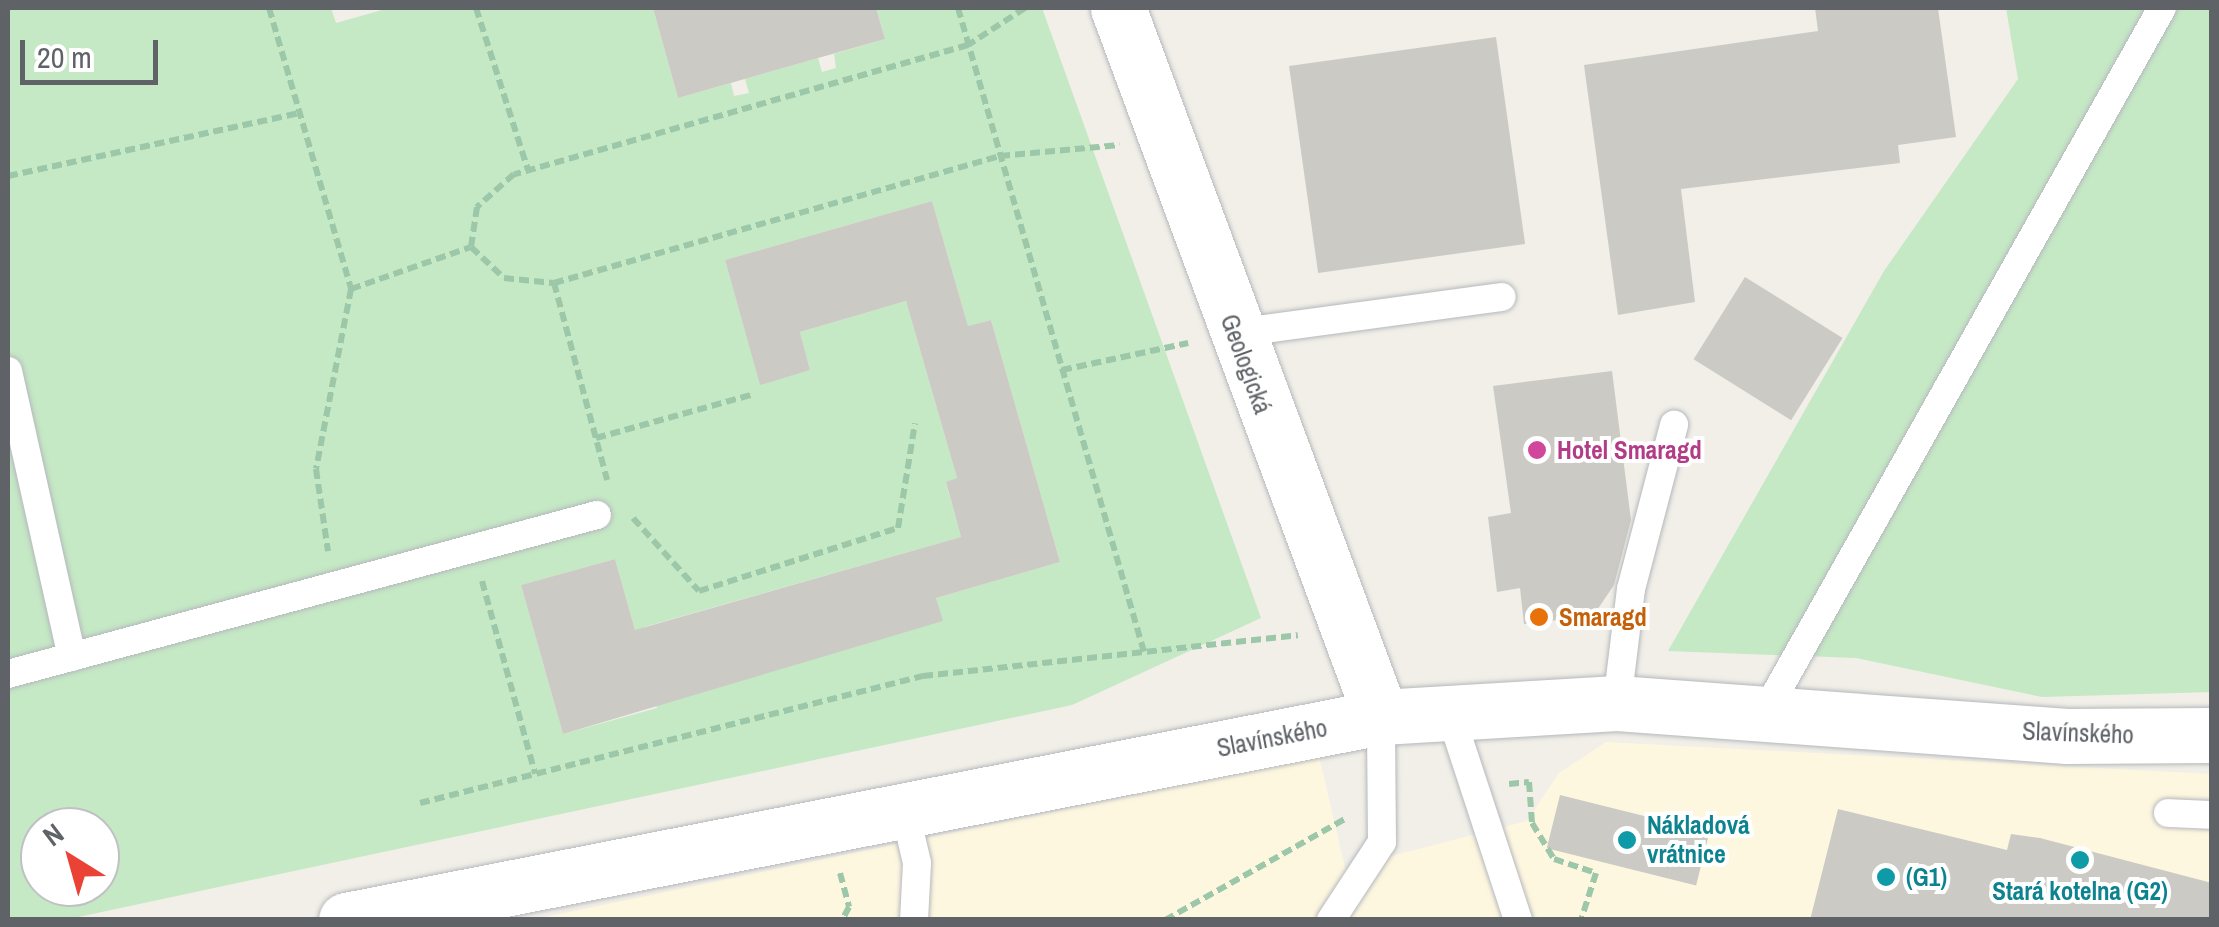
<!DOCTYPE html>
<meta charset="utf-8">
<style>
body{margin:0}
#map{position:relative;width:2219px;height:927px;overflow:hidden;background:#f1efe8;font-family:"Archivo Narrow",sans-serif}
div>[style]{position:absolute}
.commercial>*{inset:0;background:#fef7e0}
.green>*{inset:0;background:#c5e8c5}
.building>*{inset:0;background:#cccac5;transform-origin:0 0}
.path>*{height:6px;margin-top:-3px;transform-origin:0;background:repeating-linear-gradient(90deg,#9cc7a9 0 10px,transparent 0 15px)}
.roads{filter:drop-shadow(0 0 2px #b5b8bc) drop-shadow(0 0 2px #b5b8bc)}
.lane>*{height:28px;margin:-14px;padding:0 14px;transform-origin:14px;border-radius:14px;background:#fff}
.street>*{height:55px;margin:-27.5px;padding:0 27.5px;transform-origin:27.5px;border-radius:27.5px;background:#fff}
.dots>*{width:28px;height:28px;translate:-50% -50%;box-sizing:border-box;border:5px solid #fff;border-radius:50%}
span{translate:-50% -50%;white-space:nowrap;text-align:center;line-height:1.15;-webkit-text-stroke:8px #fff;paint-order:stroke}
.street-label{font-size:25px;color:#5f6368}
.hotel-label{font-size:25px;color:#b23c85;font-weight:700}
.left{translate:0 -50%;text-align:left}
.food-label{font-size:25px;color:#c56008;font-weight:700}
.culture-label{font-size:25px;color:#0d838f;font-weight:700}
.frame{position:absolute;inset:0;border:10px solid #5f6368;pointer-events:none}
.north{position:absolute;left:20px;top:807px;width:100px;height:100px;box-sizing:border-box;background:#fff;border:2px solid #bfc1c3;border-radius:50%;rotate:323deg;font-size:28px;font-weight:700;line-height:40px;text-align:center;color:#5f6368}
.north::after{content:'';display:block;margin:auto;width:35px;height:45px;background:#ea4335;clip-path:polygon(50% 0,100% 100%,50% 72%,0 100%)}
.scale{position:absolute;left:20px;top:40px;width:138px;height:45px;box-sizing:border-box;border:5px solid #5f6368;border-top:0;padding-left:12px;font-size:30px;line-height:35px;white-space:nowrap;color:#5f6368;-webkit-text-stroke:8px #fff;paint-order:stroke}
</style>
<div id="map">
<div class="commercial">
<i style="clip-path:polygon(1606px 742px,2211px 774px,2211px 919px,531px 920px,1319px 756px,1345px 868px,1527px 821px,1559px 773px)"></i>
</div>
<div class="green">
<i style="clip-path:polygon(evenodd,8px 8px,331px 8px,336px 23px,389px 8px,653px 8px,678px 98px,731px 83px,734px 96px,749px 93px,745px 79px,818px 58px,822px 72px,836px 68px,834px 54px,885px 39px,876px 8px,1042px 8px,1261px 618px,1072px 705px,69px 919px,8px 917px,8px 8px,932px 201px,968px 326px,991px 320px,1060px 562px,936px 598px,942px 621px,665px 701px,644px 627px,961px 537px,946px 483px,957px 478px,906px 301px,800px 332px,810px 370px,760px 384px,725px 260px,932px 201px,8px 8px,615px 559px,657px 708px,563px 734px,521px 585px,615px 559px,8px 8px,40px 827px,100px 827px,100px 887px,40px 887px,40px 827px)"></i>
<i style="clip-path:polygon(2006px 8px,2211px 8px,2211px 692px,2042px 697px,1856px 658px,1668px 651px,1884px 271px,2018px 79px)"></i>
</div>
<div class="building">
<i style="clip-path:polygon(653px 8px,876px 8px,885px 39px,678px 98px)"></i>
<i style="clip-path:polygon(1815px 8px,1938px 8px,1956px 137px,1898px 145px,1900px 163px,1681px 189px,1695px 302px,1618px 315px,1584px 65px,1818px 31px)"></i>
<i style="left:1496px;top:37px;width:209px;height:209px;rotate:82deg"></i>
<i style="clip-path:polygon(932px 201px,968px 326px,991px 320px,1060px 562px,936px 598px,943px 621px,563px 734px,521px 585px,615px 559px,635px 630px,961px 537px,946px 482px,957px 478px,906px 301px,800px 332px,810px 370px,760px 385px,725px 260px)"></i>
<i style="left:1745px;top:277px;width:115px;height:97px;rotate:32deg"></i>
<i style="clip-path:polygon(1612px 371px,1631px 520px,1614px 585px,1593px 616px,1524px 624px,1520px 588px,1497px 592px,1488px 517px,1511px 513px,1493px 386px)"></i>
<i style="left:1560px;top:795px;width:154px;height:55px;rotate:14deg"></i>
<i style="clip-path:polygon(1838px 809px,2007px 850px,2011px 834px,2040px 838px,2212px 883px,2212px 920px,1810px 920px)"></i>
</div>
<div class="path">
<i style="left:269px;top:8px;width:293px;rotate:73.7deg"></i>
<i style="left:351px;top:289px;width:183px;rotate:101deg"></i>
<i style="left:316px;top:469px;width:83px;rotate:81.7deg"></i>
<i style="left:476px;top:8px;width:170px;rotate:72.2deg"></i>
<i style="left:958px;top:8px;width:670px;rotate:73.89deg"></i>
<i style="left:1025px;top:8px;width:68px;rotate:147deg"></i>
<i style="left:968px;top:45px;width:472px;rotate:164.1deg"></i>
<i style="left:514px;top:174px;width:50px;rotate:138.3deg"></i>
<i style="left:477px;top:207px;width:40px;rotate:98.5deg"></i>
<i style="left:471px;top:247px;width:45px;rotate:43.2deg"></i>
<i style="left:504px;top:278px;width:50px;rotate:5.7deg"></i>
<i style="left:554px;top:283px;width:464px;rotate:-15.9deg"></i>
<i style="left:1000px;top:156px;width:120px;rotate:-5.3deg"></i>
<i style="left:8px;top:176px;width:298px;rotate:-12.2deg"></i>
<i style="left:554px;top:283px;width:204px;rotate:74.9deg"></i>
<i style="left:351px;top:289px;width:127px;rotate:-19.3deg"></i>
<i style="left:1062px;top:370px;width:129px;rotate:-12.1deg"></i>
<i style="left:596px;top:438px;width:161px;rotate:-15.5deg"></i>
<i style="left:633px;top:518px;width:98px;rotate:47.9deg"></i>
<i style="left:699px;top:591px;width:209px;rotate:-17.6deg"></i>
<i style="left:898px;top:528px;width:106px;rotate:-80.8deg"></i>
<i style="left:482px;top:581px;width:200px;rotate:74.6deg"></i>
<i style="left:1509px;top:784px;width:20px;rotate:-6deg"></i>
<i style="left:1529px;top:782px;width:41px;rotate:85.8deg"></i>
<i style="left:1532px;top:823px;width:42px;rotate:58.6deg"></i>
<i style="left:1554px;top:859px;width:44px;rotate:18.4deg"></i>
<i style="left:1596px;top:873px;width:49px;rotate:107.7deg"></i>
<i style="left:420px;top:803px;width:519px;rotate:-14.17deg"></i>
<i style="left:923px;top:676px;width:377px;rotate:-6.2deg"></i>
<i style="left:840px;top:873px;width:35px;rotate:75deg"></i>
<i style="left:849px;top:907px;width:15px;rotate:118deg"></i>
<i style="left:1165px;top:920px;width:209px;rotate:-29.3deg"></i>
</div>
<div class="roads">
<div class="lane">
<i style="left:1235px;top:333px;width:269px;rotate:-7.7deg"></i>
<i style="left:8px;top:371px;width:293px;rotate:77.4deg"></i>
<i style="left:8px;top:674px;width:610px;rotate:-15.11deg"></i>
<i style="left:1617px;top:703px;width:115px;rotate:-83deg"></i>
<i style="left:1631px;top:589px;width:170px;rotate:-75.3deg"></i>
<i style="left:1766px;top:711px;width:807px;rotate:-60.61deg"></i>
<i style="left:1450px;top:713px;width:218px;rotate:71.8deg"></i>
<i style="left:904px;top:807px;width:57px;rotate:76.9deg"></i>
<i style="left:917px;top:863px;width:57px;rotate:93deg"></i>
<i style="left:2168px;top:813px;width:44px;rotate:2.6deg"></i>
<i style="left:1331px;top:920px;width:93px;rotate:-56.8deg"></i>
<i style="left:1382px;top:842px;width:125px;rotate:-90.5deg"></i>
</div>
<div class="street">
<i style="left:1118px;top:8px;width:756px;rotate:69.65deg"></i>
<i style="left:346px;top:920px;width:1055px;rotate:-11.1deg"></i>
<i style="left:1381px;top:717px;width:236px;rotate:-3.4deg"></i>
<i style="left:1617px;top:703px;width:451px;rotate:4.2deg"></i>
<i style="left:2067px;top:736px;width:145px;rotate:-0.4deg"></i>
</div>
</div>
<div class="dots">
<i style="left:1537px;top:450px;background:#d1479c"></i>
<i style="left:1539px;top:617px;background:#e8710a"></i>
<i style="left:1627px;top:840px;background:#0f9aa8"></i>
<i style="left:2080px;top:860px;background:#0f9aa8"></i>
<i style="left:1886px;top:877px;background:#0f9aa8"></i>
</div>
<div class="street-label">
<span style="left:1246px;top:364px;rotate:70deg">Geologická</span>
<span style="left:2078px;top:733px;rotate:2deg">Slavínského</span>
<span style="left:1272px;top:738px;rotate:-11deg">Slavínského</span>
</div>
<div class="hotel-label">
<span class="left" style="left:1557px;top:450px">Hotel Smaragd</span>
</div>
<div class="food-label">
<span class="left" style="left:1559px;top:617px">Smaragd</span>
</div>
<div class="culture-label">
<span class="left" style="left:1647px;top:840px">Nákladová<br>vrátnice</span>
<span class="left" style="left:1906px;top:877px">(G1)</span>
<span style="left:2080px;top:891px">Stará kotelna (G2)</span>
</div>
<div class="frame"></div>
<div class="north">N</div>
<div class="scale">20 m</div>
</div>
